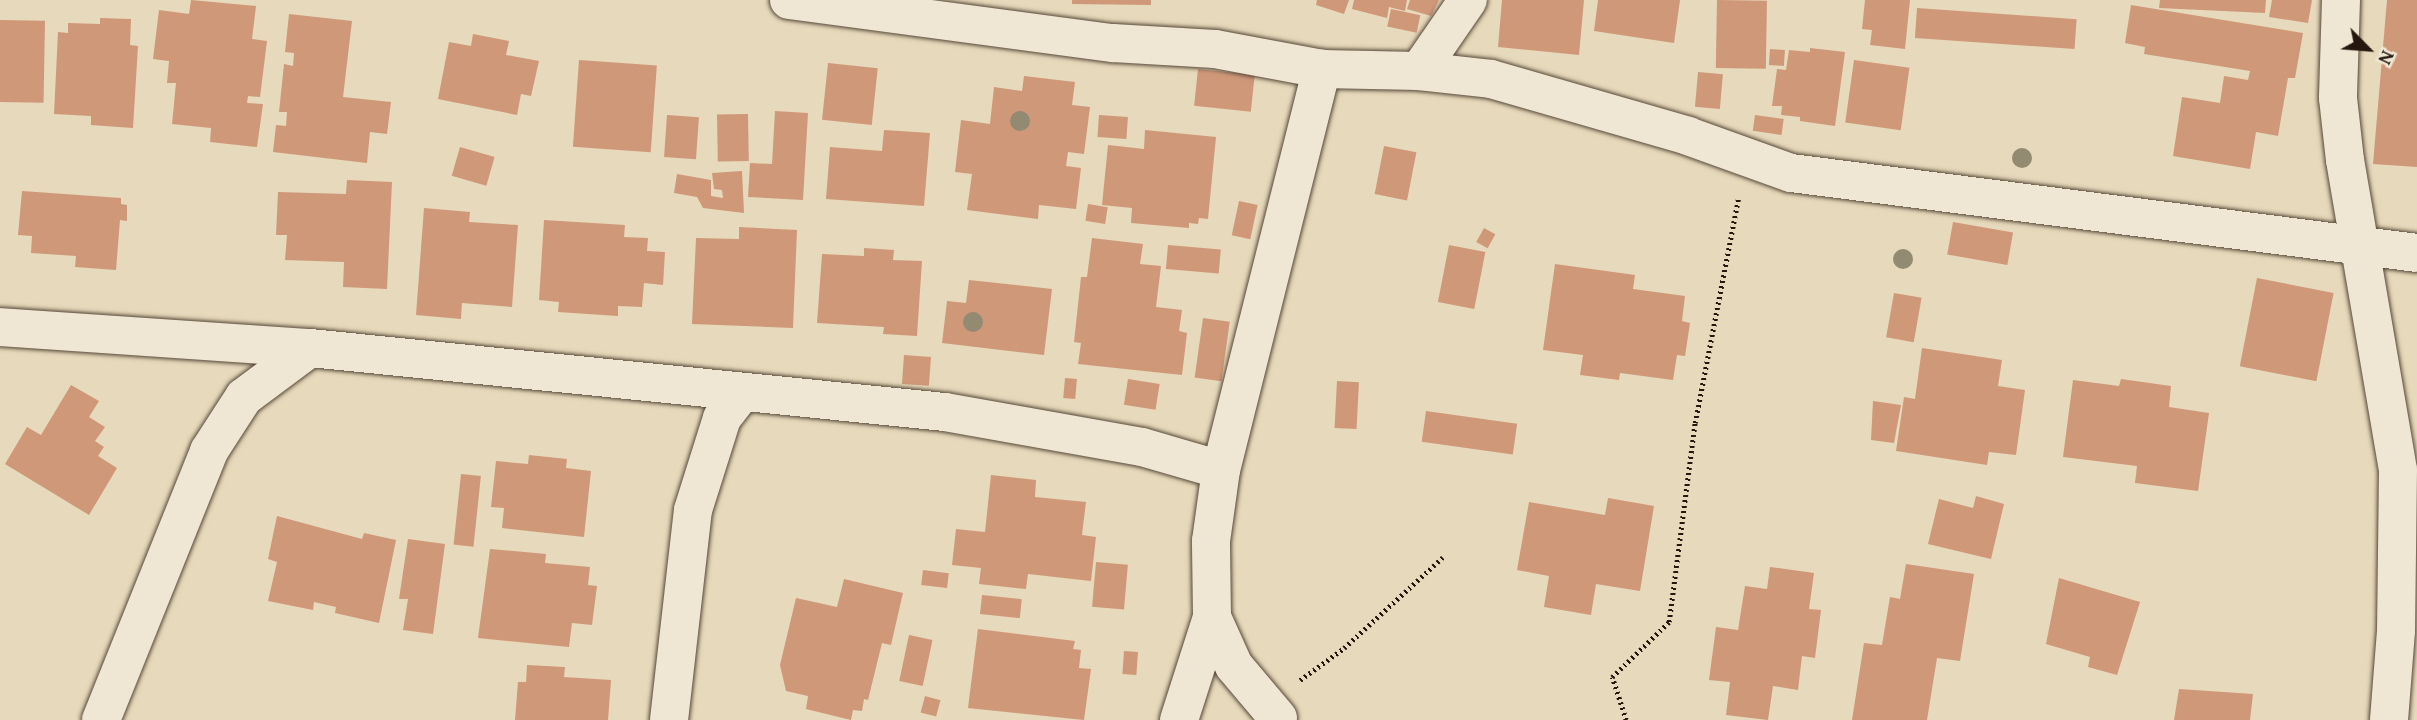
<!DOCTYPE html>
<style>
body{margin:0}
#map{position:relative;width:2417px;height:720px;overflow:hidden;background:#e7d9bb;font-family:"Gentium Book Plus",serif}
div>[style]{position:absolute}
.building>*{inset:0;background:#cf9879;transform-origin:0 0}
.path>*{height:4.5px;margin-top:-2.25px;transform-origin:0;background:repeating-linear-gradient(90deg,#25170d 0 2px,transparent 0 5.5px)}
.roads{filter:drop-shadow(0 0 2px #564838) drop-shadow(0 0 2px #564838)}
.street>*{height:38px;margin:-19px;padding:0 19px;transform-origin:19px;border-radius:19px;background:#efe6d3}
.secondary>*{height:38px;margin:-19px;padding:0 19px;transform-origin:19px;border-radius:19px;background:#efe6d3}
.trees>*{width:20px;height:20px;margin:-10px;border-radius:50%;background:#938a72}
span{translate:-50% -50%;white-space:nowrap;text-align:center;line-height:1.15;-webkit-text-stroke:6px #efe6d3;paint-order:stroke}
.north{position:absolute;left:2333px;top:14px;width:70px;height:70px;-webkit-text-stroke:5px #efe6d3;paint-order:stroke;rotate:115deg;font-size:19px;font-weight:700;line-height:28px;text-align:center;color:#25170d}
.north::after{content:'';display:block;margin:auto;width:24px;height:32px;background:#25170d;clip-path:polygon(50% 0,100% 100%,50% 72%,0 100%)}
</style>
<div id="map">
<div class="building">
<i style="clip-path:polygon(191px 0,256px 6px,252px 39px,267px 41px,260px 97px,248px 96px,247px 103px,263px 104px,257px 147px,210px 142px,211px 128px,172px 124px,176px 83px,167px 83px,169px 61px,153px 59px,159px 10px,189px 14px)"></i>
<i style="clip-path:polygon(1072px 0,1151px 0,1151px 5px,1072px 4px)"></i>
<i style="clip-path:polygon(1317px 0,1349px 0,1344px 14px,1316px 5px)"></i>
<i style="clip-path:polygon(1354px 0,1407px 0,1405px 11px,1389px 7px,1387px 18px,1352px 9px)"></i>
<i style="clip-path:polygon(1410px 0,1439px 0,1431px 16px,1407px 9px)"></i>
<i style="clip-path:polygon(1502px 0,1584px 0,1579px 55px,1498px 47px)"></i>
<i style="clip-path:polygon(1598px 0,1680px 0,1674px 43px,1594px 31px)"></i>
<i style="left:1717px;top:0;width:50px;height:68px;rotate:1deg"></i>
<i style="clip-path:polygon(1865px 0,1910px 0,1905px 49px,1870px 45px,1872px 30px,1862px 29px)"></i>
<i style="clip-path:polygon(2160px 0,2266px 0,2265px 13px,2159px 8px)"></i>
<i style="clip-path:polygon(2272px 0,2312px 0,2308px 23px,2269px 17px)"></i>
<i style="clip-path:polygon(2387px 0,2417px 0,2417px 167px,2373px 164px)"></i>
<i style="clip-path:polygon(2131px 5px,2303px 33px,2295px 78px,2288px 78px,2278px 136px,2256px 132px,2250px 169px,2173px 156px,2182px 97px,2220px 103px,2224px 76px,2248px 80px,2250px 71px,2144px 54px,2145px 47px,2125px 43px)"></i>
<i style="left:1917px;top:8px;width:160px;height:30px;rotate:4deg"></i>
<i style="left:1391px;top:9px;width:30px;height:18px;rotate:12deg"></i>
<i style="clip-path:polygon(289px 14px,352px 21px,343px 97px,391px 102px,387px 134px,370px 132px,367px 163px,273px 152px,276px 125px,286px 126px,287px 112px,279px 112px,284px 64px,293px 66px,294px 53px,285px 52px)"></i>
<i style="clip-path:polygon(100px 18px,131px 19px,130px 45px,138px 46px,133px 128px,91px 125px,91px 116px,54px 114px,58px 32px,68px 33px,68px 23px,100px 24px)"></i>
<i style="left:0;top:20px;width:45px;height:82px;rotate:1deg"></i>
<i style="clip-path:polygon(473px 34px,509px 41px,506px 55px,539px 61px,531px 96px,521px 94px,517px 115px,438px 99px,449px 42px,471px 46px)"></i>
<i style="clip-path:polygon(1810px 48px,1845px 52px,1835px 126px,1800px 121px,1800px 117px,1781px 115px,1782px 106px,1772px 106px,1777px 69px,1786px 70px,1789px 50px,1810px 52px)"></i>
<i style="left:1770px;top:49px;width:15px;height:16px;rotate:4deg"></i>
<i style="left:579px;top:60px;width:78px;height:87px;rotate:4deg"></i>
<i style="left:1854px;top:60px;width:56px;height:63px;rotate:8deg"></i>
<i style="left:828px;top:63px;width:50px;height:57px;rotate:6deg"></i>
<i style="left:1198px;top:69px;width:57px;height:37px;rotate:6deg"></i>
<i style="left:1698px;top:72px;width:25px;height:35px;rotate:5deg"></i>
<i style="clip-path:polygon(1024px 76px,1075px 82px,1072px 105px,1090px 107px,1084px 154px,1068px 152px,1066px 166px,1081px 168px,1076px 209px,1039px 205px,1038px 219px,967px 210px,972px 174px,955px 172px,961px 120px,990px 124px,994px 87px,1022px 91px)"></i>
<i style="clip-path:polygon(775px 111px,808px 113px,803px 200px,748px 197px,750px 163px,772px 164px)"></i>
<i style="left:748px;top:114px;width:47px;height:31px;rotate:89deg"></i>
<i style="left:667px;top:115px;width:32px;height:42px;rotate:4deg"></i>
<i style="left:1099px;top:115px;width:29px;height:22px;rotate:4deg"></i>
<i style="left:1755px;top:115px;width:29px;height:16px;rotate:8deg"></i>
<i style="clip-path:polygon(884px 130px,930px 133px,924px 206px,826px 199px,830px 147px,882px 151px)"></i>
<i style="clip-path:polygon(1145px 130px,1216px 137px,1208px 219px,1199px 218px,1198px 224px,1189px 223px,1189px 228px,1131px 223px,1132px 208px,1102px 205px,1108px 145px,1144px 149px)"></i>
<i style="left:1384px;top:146px;width:33px;height:49px;rotate:11deg"></i>
<i style="left:460px;top:147px;width:36px;height:30px;rotate:16deg"></i>
<i style="clip-path:polygon(742px 171px,744px 213px,703px 208px,697px 197px,674px 193px,677px 174px,711px 180px,711px 196px,723px 198px,722px 190px,714px 189px,712px 173px)"></i>
<i style="clip-path:polygon(347px 180px,392px 182px,387px 289px,343px 287px,344px 262px,285px 260px,287px 235px,276px 235px,278px 192px,346px 194px)"></i>
<i style="clip-path:polygon(22px 191px,121px 198px,121px 204px,127px 205px,127px 221px,120px 220px,116px 270px,75px 267px,76px 256px,31px 253px,32px 236px,18px 235px)"></i>
<i style="left:1239px;top:201px;width:19px;height:35px;rotate:12deg"></i>
<i style="left:1088px;top:204px;width:20px;height:17px;rotate:9deg"></i>
<i style="clip-path:polygon(424px 208px,470px 212px,469px 222px,518px 225px,512px 307px,462px 303px,461px 319px,416px 315px)"></i>
<i style="clip-path:polygon(544px 220px,625px 225px,624px 237px,648px 238px,647px 251px,665px 252px,663px 285px,644px 283px,642px 307px,618px 306px,618px 316px,558px 312px,559px 302px,539px 300px)"></i>
<i style="left:1953px;top:222px;width:61px;height:33px;rotate:10deg"></i>
<i style="clip-path:polygon(739px 227px,797px 230px,793px 328px,692px 324px,696px 238px,739px 239px)"></i>
<i style="left:1484px;top:228px;width:13px;height:16px;rotate:29deg"></i>
<i style="clip-path:polygon(1092px 238px,1143px 244px,1140px 264px,1161px 266px,1156px 307px,1182px 310px,1179px 331px,1187px 333px,1182px 375px,1078px 364px,1081px 343px,1074px 342px,1081px 277px,1087px 277px)"></i>
<i style="left:1168px;top:245px;width:53px;height:24px;rotate:5deg"></i>
<i style="left:1449px;top:245px;width:37px;height:58px;rotate:11deg"></i>
<i style="clip-path:polygon(864px 248px,894px 250px,893px 260px,922px 261px,917px 336px,883px 334px,884px 327px,817px 323px,822px 254px,864px 256px)"></i>
<i style="clip-path:polygon(1555px 264px,1635px 275px,1633px 289px,1685px 296px,1682px 321px,1690px 323px,1685px 356px,1677px 355px,1673px 380px,1620px 373px,1619px 380px,1580px 375px,1583px 355px,1543px 350px)"></i>
<i style="left:2257px;top:278px;width:78px;height:90px;rotate:11deg"></i>
<i style="clip-path:polygon(969px 280px,1052px 289px,1044px 355px,942px 343px,947px 301px,966px 303px)"></i>
<i style="left:1894px;top:293px;width:28px;height:45px;rotate:10deg"></i>
<i style="left:1203px;top:318px;width:27px;height:60px;rotate:8deg"></i>
<i style="clip-path:polygon(1922px 348px,2002px 360px,1998px 386px,2025px 390px,2016px 455px,1989px 452px,1987px 465px,1896px 451px,1904px 397px,1915px 399px)"></i>
<i style="left:904px;top:355px;width:27px;height:29px;rotate:4deg"></i>
<i style="left:1065px;top:378px;width:12px;height:20px;rotate:5deg"></i>
<i style="left:1128px;top:379px;width:32px;height:26px;rotate:9deg"></i>
<i style="clip-path:polygon(2121px 379px,2171px 386px,2169px 407px,2209px 413px,2198px 491px,2135px 483px,2137px 466px,2063px 457px,2073px 380px,2119px 386px)"></i>
<i style="left:1337px;top:381px;width:22px;height:47px;rotate:3deg"></i>
<i style="clip-path:polygon(71px 385px,99px 401px,89px 417px,105px 427px,95px 441px,104px 447px,98px 456px,117px 468px,89px 515px,5px 464px,27px 427px,41px 435px)"></i>
<i style="clip-path:polygon(1873px 401px,1901px 405px,1894px 443px,1871px 440px)"></i>
<i style="left:1426px;top:411px;width:92px;height:31px;rotate:8deg"></i>
<i style="clip-path:polygon(529px 455px,567px 459px,566px 468px,591px 471px,584px 537px,502px 528px,504px 508px,491px 507px,496px 461px,528px 464px)"></i>
<i style="left:461px;top:474px;width:20px;height:71px;rotate:6deg"></i>
<i style="clip-path:polygon(991px 475px,1036px 480px,1035px 497px,1086px 502px,1082px 535px,1096px 537px,1091px 581px,1028px 574px,1026px 589px,979px 584px,981px 568px,952px 565px,956px 529px,985px 532px)"></i>
<i style="clip-path:polygon(1976px 496px,2004px 504px,1991px 559px,1928px 544px,1939px 499px,1973px 508px)"></i>
<i style="clip-path:polygon(1608px 498px,1654px 506px,1640px 591px,1596px 584px,1591px 615px,1544px 607px,1549px 576px,1517px 570px,1529px 502px,1605px 515px)"></i>
<i style="clip-path:polygon(277px 516px,362px 539px,364px 533px,396px 540px,379px 623px,335px 613px,336px 607px,314px 602px,313px 610px,268px 601px,277px 562px,268px 559px)"></i>
<i style="clip-path:polygon(408px 539px,445px 544px,433px 634px,403px 630px,408px 599px,399px 599px)"></i>
<i style="clip-path:polygon(490px 549px,546px 554px,545px 563px,590px 567px,588px 585px,597px 586px,592px 625px,572px 623px,569px 647px,478px 638px)"></i>
<i style="left:1096px;top:562px;width:32px;height:45px;rotate:5deg"></i>
<i style="clip-path:polygon(1906px 564px,1974px 574px,1960px 661px,1937px 658px,1927px 720px,1852px 720px,1864px 643px,1882px 645px,1890px 597px,1900px 599px)"></i>
<i style="clip-path:polygon(1770px 567px,1814px 573px,1809px 609px,1821px 610px,1815px 658px,1802px 656px,1798px 690px,1773px 686px,1768px 720px,1726px 715px,1730px 682px,1709px 680px,1716px 627px,1738px 630px,1745px 586px,1767px 589px)"></i>
<i style="left:923px;top:570px;width:26px;height:15px;rotate:7deg"></i>
<i style="clip-path:polygon(2059px 578px,2140px 602px,2117px 675px,2088px 667px,2090px 657px,2046px 644px)"></i>
<i style="clip-path:polygon(844px 579px,903px 593px,891px 645px,882px 643px,868px 700px,864px 699px,862px 711px,853px 710px,851px 720px,806px 709px,808px 696px,786px 691px,780px 665px,796px 598px,837px 607px)"></i>
<i style="left:982px;top:595px;width:40px;height:19px;rotate:6deg"></i>
<i style="clip-path:polygon(978px 629px,1075px 641px,1073px 649px,1081px 650px,1079px 668px,1091px 669px,1084px 720px,968px 708px)"></i>
<i style="left:909px;top:635px;width:24px;height:47px;rotate:12deg"></i>
<i style="left:1124px;top:651px;width:14px;height:23px;rotate:4deg"></i>
<i style="clip-path:polygon(527px 665px,565px 667px,564px 677px,611px 680px,608px 720px,515px 720px,518px 682px,526px 682px)"></i>
<i style="clip-path:polygon(2179px 689px,2253px 694px,2250px 720px,2174px 720px)"></i>
<i style="left:925px;top:696px;width:16px;height:17px;rotate:15deg"></i>
</div>
<div class="path">
<i style="left:1300px;top:680px;width:54px;rotate:-36deg"></i>
<i style="left:1344px;top:648px;width:134px;rotate:-42.6deg"></i>
<i style="left:1626px;top:720px;width:45px;rotate:-108deg"></i>
<i style="left:1612px;top:677px;width:79px;rotate:-44deg"></i>
<i style="left:1669px;top:622px;width:201px;rotate:-82.6deg"></i>
<i style="left:1695px;top:423px;width:228px;rotate:-79.1deg"></i>
</div>
<div class="roads">
<div class="street">
<i style="left:789px;top:0;width:327px;rotate:7.6deg"></i>
<i style="left:1113px;top:43px;width:102px;rotate:3.4deg"></i>
<i style="left:1215px;top:49px;width:109px;rotate:10.6deg"></i>
<i style="left:1322px;top:69px;width:97px;rotate:1.2deg"></i>
<i style="left:1419px;top:71px;width:72px;rotate:6.3deg"></i>
<i style="left:1491px;top:79px;width:205px;rotate:16.1deg"></i>
<i style="left:1688px;top:136px;width:109px;rotate:19.8deg"></i>
<i style="left:1791px;top:173px;width:631px;rotate:7.28deg"></i>
<i style="left:1419px;top:71px;width:86px;rotate:-55.4deg"></i>
<i style="left:0;top:327px;width:311px;rotate:3.9deg"></i>
<i style="left:310px;top:348px;width:638px;rotate:5.76deg"></i>
<i style="left:945px;top:412px;width:200px;rotate:10.1deg"></i>
<i style="left:1142px;top:447px;width:82px;rotate:16.2deg"></i>
<i style="left:1278px;top:718px;width:68px;rotate:-130.2deg"></i>
<i style="left:1234px;top:666px;width:54px;rotate:-114.2deg"></i>
<i style="left:1212px;top:617px;width:76px;rotate:-90.8deg"></i>
<i style="left:1211px;top:541px;width:72px;rotate:-82deg"></i>
<i style="left:1221px;top:470px;width:414px;rotate:-75.9deg"></i>
<i style="left:101px;top:720px;width:290px;rotate:-68.1deg"></i>
<i style="left:209px;top:451px;width:64px;rotate:-57.1deg"></i>
<i style="left:244px;top:397px;width:82px;rotate:-36.6deg"></i>
<i style="left:669px;top:720px;width:211px;rotate:-83.5deg"></i>
<i style="left:693px;top:510px;width:96px;rotate:-72.5deg"></i>
<i style="left:722px;top:418px;width:33px;rotate:-52deg"></i>
<i style="left:1179px;top:720px;width:108px;rotate:-72.2deg"></i>
</div>
<div class="secondary">
<i style="left:2341px;top:0;width:98px;rotate:91.8deg"></i>
<i style="left:2338px;top:98px;width:62px;rotate:83.6deg"></i>
<i style="left:2345px;top:160px;width:314px;rotate:80.3deg"></i>
<i style="left:2398px;top:470px;width:161px;rotate:90.7deg"></i>
<i style="left:2396px;top:631px;width:89px;rotate:94.5deg"></i>
</div>
</div>
<div class="trees">
<i style="left:1020px;top:121px"></i>
<i style="left:2022px;top:158px"></i>
<i style="left:1903px;top:259px"></i>
<i style="left:973px;top:322px"></i>
</div>
<div class="north">N</div>
</div>
